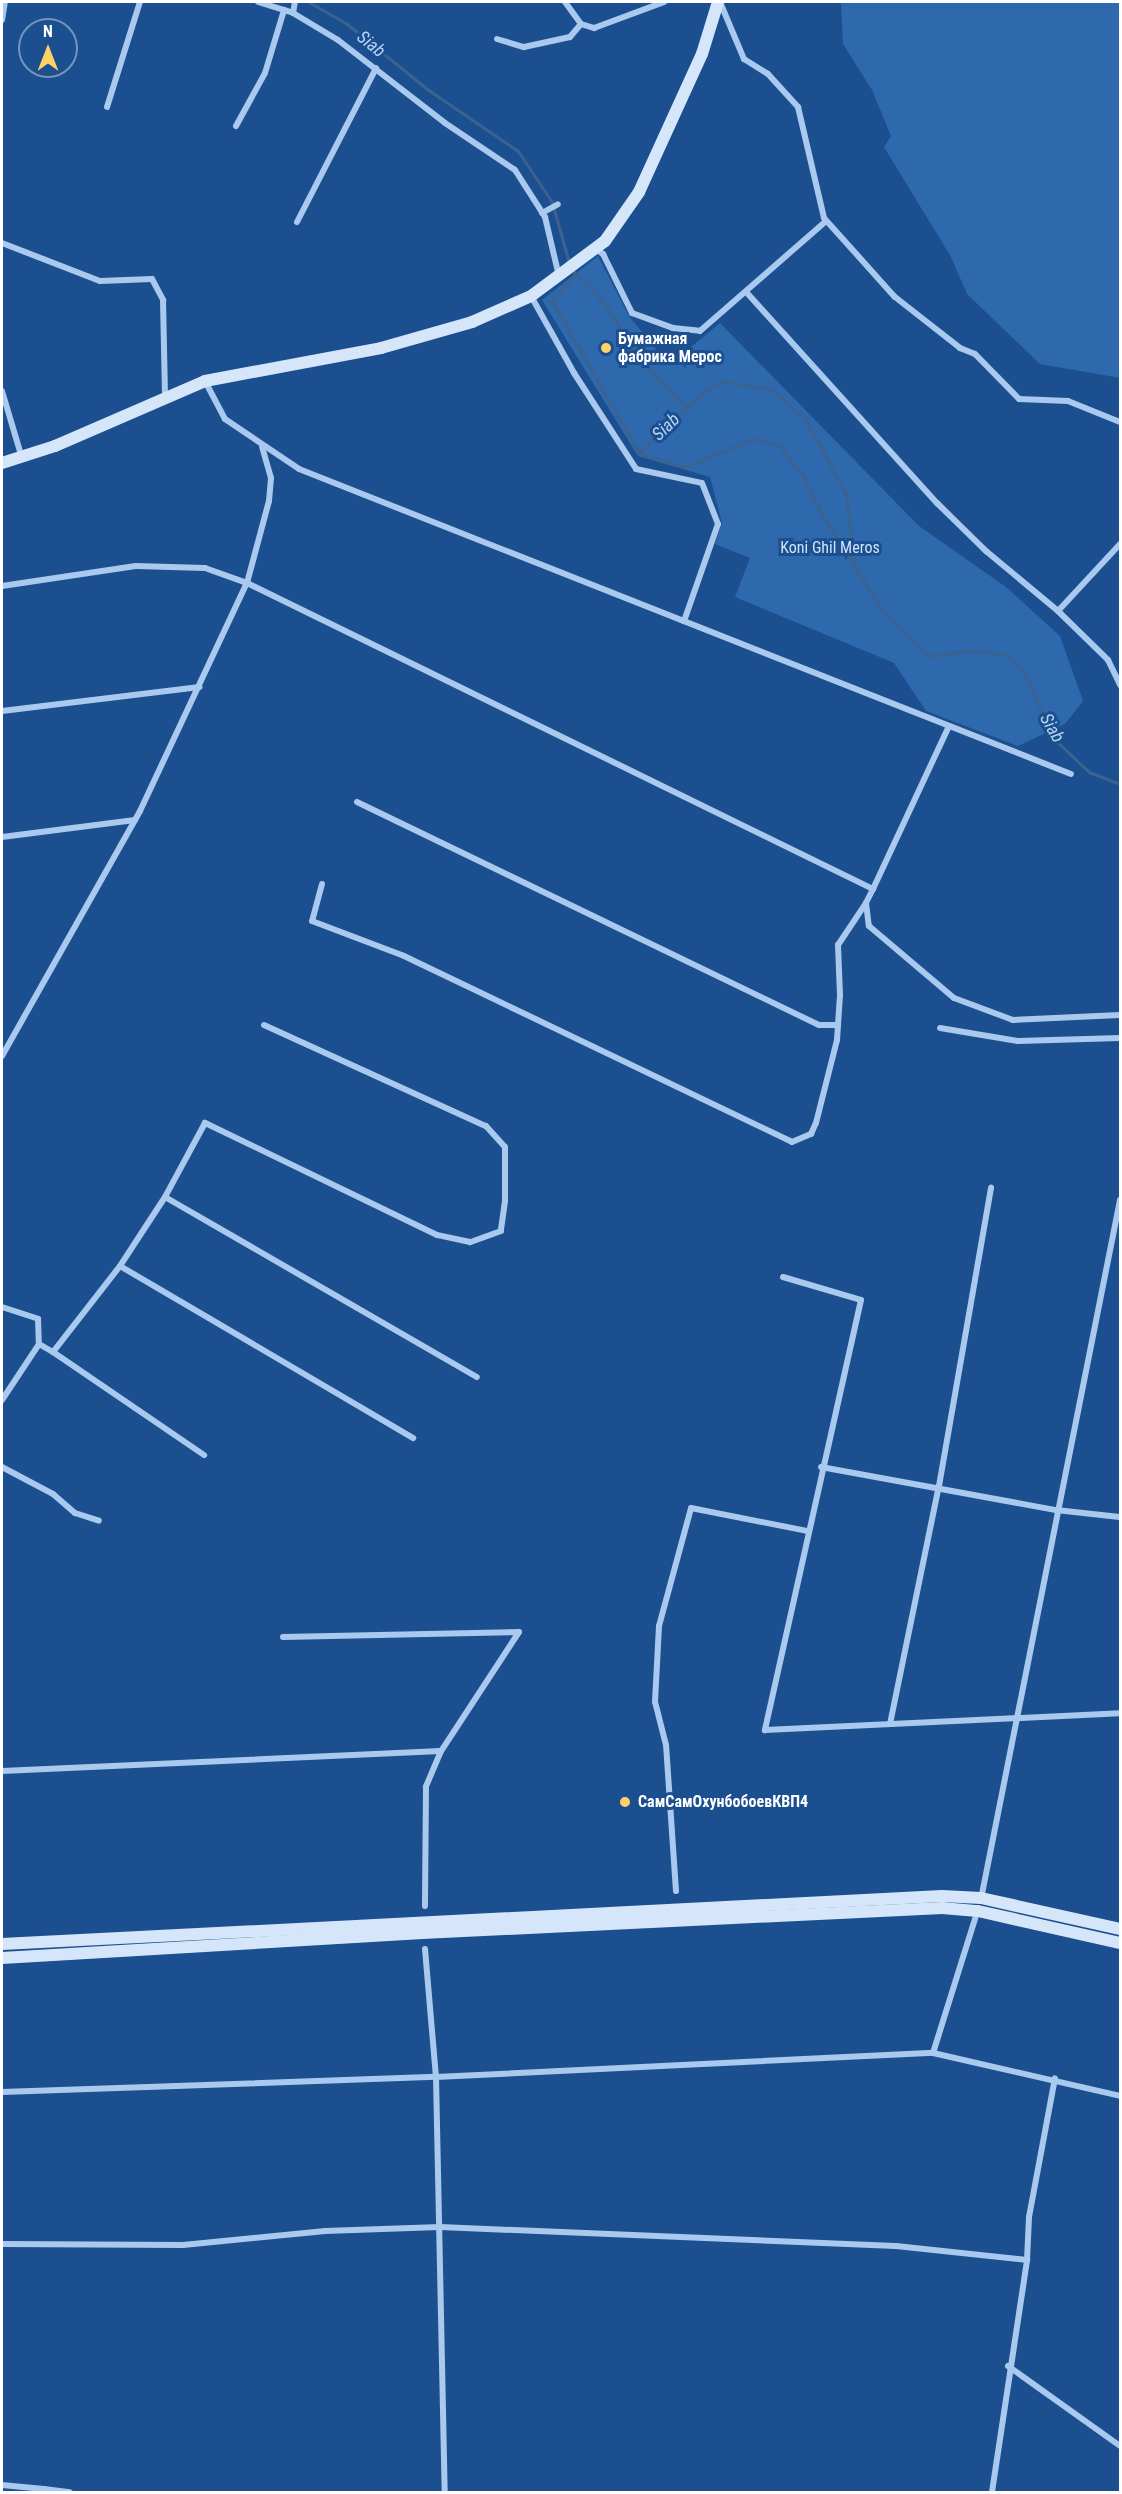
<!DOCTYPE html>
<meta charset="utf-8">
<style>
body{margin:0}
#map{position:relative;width:1122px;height:2494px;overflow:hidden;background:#1b4f8f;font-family:"Roboto Condensed",sans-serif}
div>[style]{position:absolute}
.green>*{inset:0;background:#2e69ad}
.stream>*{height:3px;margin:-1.5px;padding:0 1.5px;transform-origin:1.5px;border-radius:1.5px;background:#3c6290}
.street>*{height:6px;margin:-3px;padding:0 3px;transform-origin:3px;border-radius:3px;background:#a9c9ee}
.secondary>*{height:12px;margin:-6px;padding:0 6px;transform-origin:6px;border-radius:6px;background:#d6e6fa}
.dots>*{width:16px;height:16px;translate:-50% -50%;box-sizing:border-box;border:3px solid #1b4f8f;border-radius:50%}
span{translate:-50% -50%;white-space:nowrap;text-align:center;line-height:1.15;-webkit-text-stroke:6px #1b4f8f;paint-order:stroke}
.poi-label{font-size:16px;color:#fff;font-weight:700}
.left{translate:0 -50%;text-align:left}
.park-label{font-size:16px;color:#cfe3fa}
.water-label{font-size:18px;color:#b5d3f5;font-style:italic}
.frame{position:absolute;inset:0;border:3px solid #fff;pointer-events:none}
.north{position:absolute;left:18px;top:18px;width:60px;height:60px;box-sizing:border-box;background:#1b4f8f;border:2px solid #7695bc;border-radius:50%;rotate:0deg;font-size:16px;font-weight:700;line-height:24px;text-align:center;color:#fff}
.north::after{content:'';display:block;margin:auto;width:21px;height:27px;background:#ffd166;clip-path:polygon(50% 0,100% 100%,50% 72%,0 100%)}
</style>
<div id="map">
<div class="green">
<i style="clip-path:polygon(841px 2px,1120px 2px,1120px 378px,1040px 364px,967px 294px,951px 257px,884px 147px,891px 136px,872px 90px,843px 44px)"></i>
<i style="clip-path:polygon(598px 256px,629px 316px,669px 365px,720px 323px,919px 526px,1006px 587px,1060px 636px,1083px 701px,1065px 724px,1018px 746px,926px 711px,894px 663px,735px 597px,750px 558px,715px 544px,722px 523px,710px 477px,638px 456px,542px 300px)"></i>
</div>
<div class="stream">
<i style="left:309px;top:2px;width:44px;rotate:30.1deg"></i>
<i style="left:347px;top:24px;width:103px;rotate:39.1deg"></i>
<i style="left:427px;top:89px;width:110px;rotate:34.3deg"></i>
<i style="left:518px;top:151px;width:61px;rotate:56.3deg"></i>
<i style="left:552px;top:202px;width:63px;rotate:74.4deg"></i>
<i style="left:571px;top:269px;width:49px;rotate:45.8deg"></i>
<i style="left:605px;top:304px;width:70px;rotate:57.2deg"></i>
<i style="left:643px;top:363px;width:62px;rotate:45.7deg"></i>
<i style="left:686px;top:407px;width:66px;rotate:135.6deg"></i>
<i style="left:639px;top:453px;width:48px;rotate:16.9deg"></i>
<i style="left:685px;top:467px;width:74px;rotate:-22.4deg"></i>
<i style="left:753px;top:439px;width:27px;rotate:13deg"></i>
<i style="left:779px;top:445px;width:39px;rotate:52deg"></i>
<i style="left:803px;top:476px;width:41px;rotate:64.1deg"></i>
<i style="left:821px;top:513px;width:110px;rotate:57.6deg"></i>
<i style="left:880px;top:606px;width:69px;rotate:46.2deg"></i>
<i style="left:928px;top:656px;width:49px;rotate:-7deg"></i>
<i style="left:977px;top:650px;width:29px;rotate:10deg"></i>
<i style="left:1006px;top:655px;width:25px;rotate:43deg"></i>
<i style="left:1024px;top:672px;width:73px;rotate:65.9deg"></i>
<i style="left:1054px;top:739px;width:48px;rotate:43.3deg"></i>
<i style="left:1089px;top:772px;width:33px;rotate:21deg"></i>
<i style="left:574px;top:275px;width:34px;rotate:130deg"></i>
<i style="left:552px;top:301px;width:175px;rotate:60.2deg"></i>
<i style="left:686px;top:407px;width:43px;rotate:-37.4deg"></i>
<i style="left:720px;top:381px;width:51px;rotate:9.1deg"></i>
<i style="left:770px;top:389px;width:45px;rotate:39.6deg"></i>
<i style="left:805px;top:418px;width:86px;rotate:61.7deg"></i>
<i style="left:846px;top:494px;width:74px;rotate:83deg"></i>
</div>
<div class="street">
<i style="left:258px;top:2px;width:37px;rotate:17deg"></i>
<i style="left:293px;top:13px;width:52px;rotate:31deg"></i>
<i style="left:338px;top:40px;width:135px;rotate:37.8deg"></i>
<i style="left:445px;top:123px;width:84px;rotate:33.9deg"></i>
<i style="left:515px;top:170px;width:56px;rotate:57.4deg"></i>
<i style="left:545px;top:217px;width:61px;rotate:76.7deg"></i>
<i style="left:565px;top:2px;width:27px;rotate:54deg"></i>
<i style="left:581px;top:24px;width:14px;rotate:17deg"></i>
<i style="left:594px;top:28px;width:75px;rotate:-20.4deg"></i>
<i style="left:720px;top:2px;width:62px;rotate:67.2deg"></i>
<i style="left:744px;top:59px;width:28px;rotate:32deg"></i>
<i style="left:768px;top:74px;width:45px;rotate:47.7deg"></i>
<i style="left:798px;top:107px;width:114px;rotate:76.8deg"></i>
<i style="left:824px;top:218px;width:106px;rotate:48.1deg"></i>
<i style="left:895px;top:297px;width:83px;rotate:38.1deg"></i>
<i style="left:960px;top:348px;width:16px;rotate:22deg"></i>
<i style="left:975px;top:354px;width:63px;rotate:45.6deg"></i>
<i style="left:1019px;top:399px;width:49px;rotate:2.3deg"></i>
<i style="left:1068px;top:401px;width:56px;rotate:22deg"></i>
<i style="left:293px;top:13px;width:11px;rotate:-80deg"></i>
<i style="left:2px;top:20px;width:18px;rotate:-81deg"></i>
<i style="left:497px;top:39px;width:28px;rotate:17deg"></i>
<i style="left:524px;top:47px;width:47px;rotate:-12.3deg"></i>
<i style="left:570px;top:37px;width:17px;rotate:-50deg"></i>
<i style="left:107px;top:107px;width:110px;rotate:-72.6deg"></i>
<i style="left:236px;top:126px;width:60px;rotate:-61.3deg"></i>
<i style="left:265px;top:73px;width:66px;rotate:-73.2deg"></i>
<i style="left:542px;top:213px;width:18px;rotate:-29deg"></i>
<i style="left:297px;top:222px;width:173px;rotate:-62.8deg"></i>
<i style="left:2px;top:243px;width:105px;rotate:21.2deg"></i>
<i style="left:100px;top:281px;width:52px;rotate:-2.2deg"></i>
<i style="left:152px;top:279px;width:24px;rotate:62deg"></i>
<i style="left:163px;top:300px;width:97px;rotate:88.8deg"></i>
<i style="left:596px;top:249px;width:9px;rotate:36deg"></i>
<i style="left:603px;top:254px;width:66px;rotate:63.8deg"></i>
<i style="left:632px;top:313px;width:44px;rotate:20.1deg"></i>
<i style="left:673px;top:328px;width:27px;rotate:6deg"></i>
<i style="left:700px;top:331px;width:167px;rotate:-41.1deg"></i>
<i style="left:748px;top:294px;width:282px;rotate:47.9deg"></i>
<i style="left:937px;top:503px;width:69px;rotate:44.4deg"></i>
<i style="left:986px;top:551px;width:94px;rotate:39.8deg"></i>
<i style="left:1058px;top:611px;width:91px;rotate:-47.2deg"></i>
<i style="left:531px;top:296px;width:88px;rotate:60.8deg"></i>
<i style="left:574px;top:373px;width:114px;rotate:57.1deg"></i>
<i style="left:636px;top:469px;width:67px;rotate:12deg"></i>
<i style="left:702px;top:483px;width:44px;rotate:68.7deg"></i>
<i style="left:718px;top:524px;width:103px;rotate:109.3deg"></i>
<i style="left:205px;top:381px;width:43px;rotate:62.2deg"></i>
<i style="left:225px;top:419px;width:89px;rotate:34deg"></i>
<i style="left:299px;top:469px;width:830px;rotate:21.56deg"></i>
<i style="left:2px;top:391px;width:70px;rotate:73.4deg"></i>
<i style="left:2px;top:586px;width:135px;rotate:-8.5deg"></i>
<i style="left:136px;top:566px;width:69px;rotate:1.7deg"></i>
<i style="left:205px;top:568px;width:45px;rotate:19.7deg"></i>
<i style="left:247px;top:583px;width:697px;rotate:26.05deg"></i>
<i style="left:873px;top:889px;width:16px;rotate:117deg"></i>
<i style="left:866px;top:903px;width:23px;rotate:83deg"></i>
<i style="left:869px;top:926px;width:111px;rotate:40.3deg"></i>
<i style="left:954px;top:998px;width:63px;rotate:20.4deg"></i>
<i style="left:1013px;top:1020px;width:107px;rotate:-2.7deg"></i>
<i style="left:1058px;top:611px;width:70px;rotate:44.4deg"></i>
<i style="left:1108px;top:660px;width:28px;rotate:64deg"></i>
<i style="left:2px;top:711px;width:199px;rotate:-6.9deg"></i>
<i style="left:357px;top:802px;width:513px;rotate:25.77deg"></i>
<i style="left:819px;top:1025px;width:19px"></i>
<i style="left:2px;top:837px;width:134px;rotate:-7.3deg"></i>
<i style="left:322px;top:884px;width:38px;rotate:105deg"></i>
<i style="left:312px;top:921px;width:98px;rotate:20.8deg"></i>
<i style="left:404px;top:956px;width:430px;rotate:25.6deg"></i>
<i style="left:792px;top:1142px;width:21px;rotate:-23deg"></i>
<i style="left:811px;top:1134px;width:12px;rotate:-66deg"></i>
<i style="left:816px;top:1123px;width:86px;rotate:-75.8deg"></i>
<i style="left:837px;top:1040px;width:45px;rotate:-86.2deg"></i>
<i style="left:840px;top:995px;width:50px;rotate:-92.3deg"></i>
<i style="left:838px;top:945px;width:50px;rotate:-56.3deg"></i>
<i style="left:873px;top:889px;width:180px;rotate:-65deg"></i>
<i style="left:264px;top:1025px;width:244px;rotate:24.5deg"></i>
<i style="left:486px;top:1126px;width:28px;rotate:48deg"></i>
<i style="left:505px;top:1147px;width:54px;rotate:90deg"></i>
<i style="left:505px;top:1201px;width:30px;rotate:98deg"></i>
<i style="left:501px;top:1231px;width:33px;rotate:160deg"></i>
<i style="left:470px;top:1242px;width:34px;rotate:-168deg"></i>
<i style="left:437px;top:1235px;width:258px;rotate:-154.2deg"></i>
<i style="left:205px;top:1123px;width:84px;rotate:118.4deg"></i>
<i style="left:165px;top:1197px;width:360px;rotate:30deg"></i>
<i style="left:940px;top:1028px;width:79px;rotate:9.5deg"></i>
<i style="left:1018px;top:1041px;width:102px;rotate:-1.7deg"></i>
<i style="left:2px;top:1056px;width:281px;rotate:-60.6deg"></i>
<i style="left:140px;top:811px;width:252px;rotate:-64.9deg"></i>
<i style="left:247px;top:583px;width:85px;rotate:-75deg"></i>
<i style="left:269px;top:501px;width:23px;rotate:-85deg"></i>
<i style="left:271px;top:478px;width:32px;rotate:-106deg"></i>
<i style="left:165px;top:1197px;width:82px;rotate:123.1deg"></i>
<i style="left:120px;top:1266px;width:340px;rotate:30.4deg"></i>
<i style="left:120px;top:1266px;width:109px;rotate:127.9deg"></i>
<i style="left:53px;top:1352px;width:183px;rotate:34.3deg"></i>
<i style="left:783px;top:1277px;width:81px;rotate:16.4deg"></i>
<i style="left:861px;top:1300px;width:441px;rotate:102.6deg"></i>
<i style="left:765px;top:1730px;width:355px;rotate:-2.7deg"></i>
<i style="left:2px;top:1307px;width:38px;rotate:18deg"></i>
<i style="left:38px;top:1319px;width:25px;rotate:88deg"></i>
<i style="left:2px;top:1400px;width:67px;rotate:-56.5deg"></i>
<i style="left:39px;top:1344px;width:16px;rotate:30deg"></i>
<i style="left:2px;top:1467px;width:58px;rotate:27.9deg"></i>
<i style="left:53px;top:1494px;width:29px;rotate:41deg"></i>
<i style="left:75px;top:1513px;width:25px;rotate:18deg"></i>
<i style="left:821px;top:1467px;width:239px;rotate:10.4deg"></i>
<i style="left:1056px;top:1510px;width:64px;rotate:6.2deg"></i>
<i style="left:283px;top:1637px;width:236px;rotate:-1.2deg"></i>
<i style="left:519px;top:1632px;width:142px;rotate:123.2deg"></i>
<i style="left:441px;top:1751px;width:39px;rotate:113deg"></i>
<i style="left:426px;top:1787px;width:119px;rotate:90.5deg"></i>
<i style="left:890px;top:1724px;width:243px;rotate:-78.4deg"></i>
<i style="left:939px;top:1486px;width:303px;rotate:-80.1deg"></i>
<i style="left:2px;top:1771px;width:439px;rotate:-2.6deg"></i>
<i style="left:676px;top:1891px;width:146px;rotate:-93.9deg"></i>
<i style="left:666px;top:1745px;width:44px;rotate:-104.3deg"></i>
<i style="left:655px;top:1702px;width:76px;rotate:-87deg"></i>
<i style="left:659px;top:1626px;width:122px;rotate:-74.8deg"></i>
<i style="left:691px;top:1508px;width:118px;rotate:11.2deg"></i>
<i style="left:981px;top:1899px;width:713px;rotate:-78.75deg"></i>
<i style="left:425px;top:1949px;width:128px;rotate:85.1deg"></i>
<i style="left:436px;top:2077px;width:415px;rotate:88.8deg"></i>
<i style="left:933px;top:2053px;width:151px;rotate:-72.6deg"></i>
<i style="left:2px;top:2092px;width:434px;rotate:-2deg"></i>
<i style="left:436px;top:2077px;width:498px;rotate:-2.8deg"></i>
<i style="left:933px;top:2053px;width:192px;rotate:12.9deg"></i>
<i style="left:2px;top:2244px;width:181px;rotate:0.3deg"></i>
<i style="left:183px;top:2245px;width:143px;rotate:-5.6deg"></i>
<i style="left:325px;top:2231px;width:115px;rotate:-2deg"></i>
<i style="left:440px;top:2227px;width:456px;rotate:2.4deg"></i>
<i style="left:896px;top:2246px;width:132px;rotate:6.1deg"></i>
<i style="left:1008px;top:2366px;width:138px;rotate:35.5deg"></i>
<i style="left:2px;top:2485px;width:42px;rotate:5.4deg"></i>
<i style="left:44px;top:2489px;width:3px;rotate:90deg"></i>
<i style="left:44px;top:2489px;width:26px;rotate:7deg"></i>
<i style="left:992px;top:2492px;width:235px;rotate:-81.4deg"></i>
<i style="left:1027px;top:2260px;width:43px;rotate:-87.3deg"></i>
<i style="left:1029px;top:2217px;width:141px;rotate:-79.4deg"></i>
</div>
<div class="secondary">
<i style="left:2px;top:463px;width:56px;rotate:-17.8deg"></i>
<i style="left:55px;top:446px;width:163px;rotate:-23.4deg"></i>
<i style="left:205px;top:381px;width:179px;rotate:-10.6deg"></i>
<i style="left:381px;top:348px;width:95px;rotate:-15.9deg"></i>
<i style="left:472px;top:322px;width:64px;rotate:-23.8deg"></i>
<i style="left:531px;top:296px;width:92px;rotate:-36.6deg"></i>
<i style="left:605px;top:241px;width:60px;rotate:-55.2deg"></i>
<i style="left:639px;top:192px;width:152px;rotate:-65.5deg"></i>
<i style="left:702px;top:54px;width:54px;rotate:-72.9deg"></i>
<i style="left:2px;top:1944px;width:941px;rotate:-2.92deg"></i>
<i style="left:942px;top:1896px;width:39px;rotate:3deg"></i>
<i style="left:981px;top:1898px;width:142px;rotate:12.6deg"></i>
<i style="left:2px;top:1958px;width:421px;rotate:-3.4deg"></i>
<i style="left:422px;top:1933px;width:521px;rotate:-2.75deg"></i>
<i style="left:942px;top:1908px;width:36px;rotate:5deg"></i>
<i style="left:978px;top:1911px;width:146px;rotate:12.7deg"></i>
</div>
<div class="dots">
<i style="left:606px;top:348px;background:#ffd166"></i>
<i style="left:625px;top:1802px;background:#ffd166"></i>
</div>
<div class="poi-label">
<span class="left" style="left:618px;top:348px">Бумажная<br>фабрика Мерос</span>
<span class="left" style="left:638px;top:1802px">СамСамОхунбобоевКВП4</span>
</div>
<div class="park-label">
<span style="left:830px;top:548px">Koni Ghil Meros</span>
</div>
<div class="water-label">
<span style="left:371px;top:44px;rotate:39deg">Siab</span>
<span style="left:666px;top:427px;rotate:-44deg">Siab</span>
<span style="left:1052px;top:728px;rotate:60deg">Siab</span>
</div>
<div class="frame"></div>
<div class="north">N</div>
</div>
